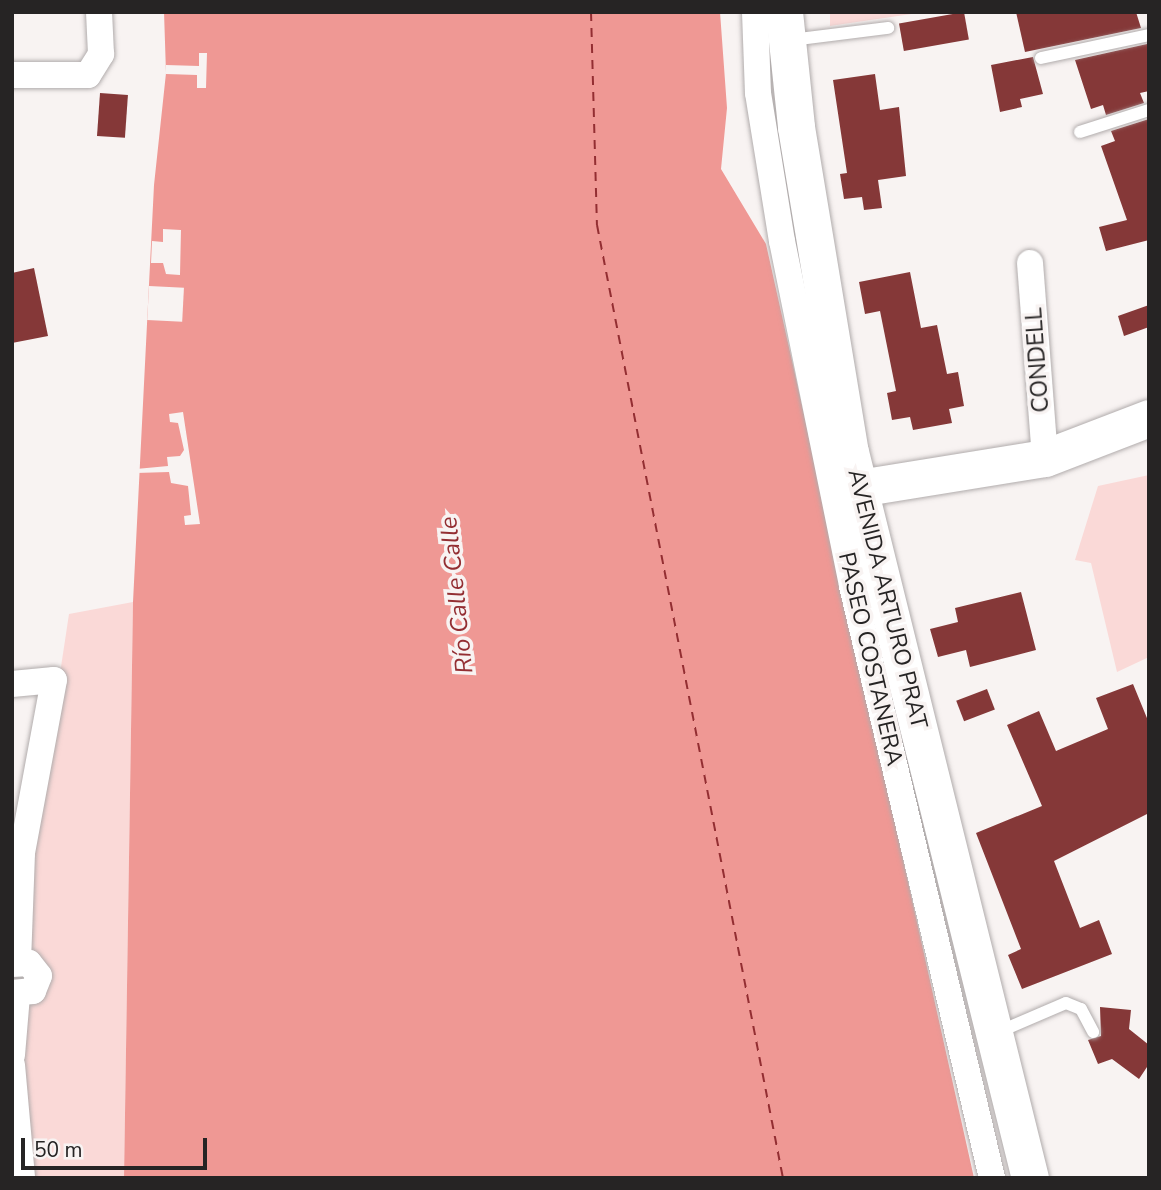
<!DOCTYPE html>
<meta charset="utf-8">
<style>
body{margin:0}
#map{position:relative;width:1161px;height:1190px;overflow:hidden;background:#f8f3f2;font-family:"Nunito Sans",sans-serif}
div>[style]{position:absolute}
.green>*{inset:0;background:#fad9d7}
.water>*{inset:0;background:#ef9894}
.pier>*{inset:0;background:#f8f3f2;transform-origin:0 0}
.ferry>*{height:2px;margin-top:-1px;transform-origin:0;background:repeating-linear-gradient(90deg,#932e32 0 9px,transparent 0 16px)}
.building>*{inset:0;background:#853838;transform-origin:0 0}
.roads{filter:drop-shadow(0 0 2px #b1acac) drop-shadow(0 0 2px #b1acac)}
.lane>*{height:12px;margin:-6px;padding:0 6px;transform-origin:6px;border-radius:6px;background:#fff}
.street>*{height:26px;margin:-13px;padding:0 13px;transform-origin:13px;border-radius:13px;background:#fff}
.secondary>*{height:37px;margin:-18.5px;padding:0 18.5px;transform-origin:18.5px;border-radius:18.5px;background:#fff}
span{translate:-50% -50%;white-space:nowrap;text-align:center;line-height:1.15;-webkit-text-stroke:7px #f8f3f2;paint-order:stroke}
.street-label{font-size:23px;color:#262424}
.water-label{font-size:24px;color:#932e32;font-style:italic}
.frame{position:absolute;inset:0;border:14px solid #262424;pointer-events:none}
.scale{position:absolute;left:21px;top:1138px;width:186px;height:32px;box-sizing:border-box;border:4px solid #262424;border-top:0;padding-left:9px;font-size:21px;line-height:24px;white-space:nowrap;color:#262424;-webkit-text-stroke:5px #f8f3f2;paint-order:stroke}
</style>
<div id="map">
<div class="green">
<i style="clip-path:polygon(830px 12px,925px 12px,830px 26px)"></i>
<i style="clip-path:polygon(1149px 475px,1149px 657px,1117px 672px,1091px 563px,1075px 560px,1098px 486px)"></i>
<i style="clip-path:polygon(133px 602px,124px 1178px,30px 1178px,22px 1104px,30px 872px,69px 614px)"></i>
</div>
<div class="water">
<i style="clip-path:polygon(164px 12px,720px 12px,727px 108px,721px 169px,766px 244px,974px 1178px,124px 1178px,133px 602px,154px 185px,166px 73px)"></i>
</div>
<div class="pier">
<i style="clip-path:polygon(199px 53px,207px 53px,206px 88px,197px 88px,197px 75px,166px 74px,166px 65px,199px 66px)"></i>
<i style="clip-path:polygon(163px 229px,181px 230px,180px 275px,166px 274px,163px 263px,151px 263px,152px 241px,163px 242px)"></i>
<i style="left:149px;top:286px;width:35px;height:34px;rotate:3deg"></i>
<i style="clip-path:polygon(183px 412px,200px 524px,185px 525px,184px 516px,191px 515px,188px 486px,171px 483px,169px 472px,136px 473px,136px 469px,168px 466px,167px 457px,180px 456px,184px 450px,178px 423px,170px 422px,169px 414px)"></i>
</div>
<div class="ferry">
<i style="left:591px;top:12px;width:213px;rotate:88.4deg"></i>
<i style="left:597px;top:225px;width:971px;rotate:78.96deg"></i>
</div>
<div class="building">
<i style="left:964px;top:12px;width:28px;height:66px;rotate:80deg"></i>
<i style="clip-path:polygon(1016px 12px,1136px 12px,1141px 28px,1025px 52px)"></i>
<i style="clip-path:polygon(1147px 44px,1149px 91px,1140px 93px,1144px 103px,1106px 115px,1103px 105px,1091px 109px,1075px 60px)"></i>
<i style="clip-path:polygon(1033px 57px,1043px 94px,1020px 99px,1022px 107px,1000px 112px,991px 65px)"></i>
<i style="clip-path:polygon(875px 74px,880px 110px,899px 107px,906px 176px,878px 180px,882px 208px,864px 210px,862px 197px,844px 199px,840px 174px,847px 173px,833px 80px)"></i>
<i style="left:100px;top:93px;width:28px;height:43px;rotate:4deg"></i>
<i style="clip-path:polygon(1149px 119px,1149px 240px,1106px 251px,1099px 227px,1127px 220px,1101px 146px,1115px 141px,1111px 131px)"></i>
<i style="clip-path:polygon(34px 268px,48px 336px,12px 343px,12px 273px)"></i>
<i style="clip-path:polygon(910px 272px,921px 328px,937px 325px,947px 374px,958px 372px,964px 406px,949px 409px,952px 423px,913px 430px,910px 417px,892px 420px,887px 393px,896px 391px,880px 311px,865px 314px,859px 282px)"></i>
<i style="clip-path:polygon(1149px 305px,1149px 327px,1124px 336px,1118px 316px)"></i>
<i style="clip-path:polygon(1021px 592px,1036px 650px,970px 667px,966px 650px,938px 657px,930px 629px,958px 622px,955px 608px)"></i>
<i style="clip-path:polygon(1133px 684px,1149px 723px,1149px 813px,1054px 861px,1080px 928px,1099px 920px,1112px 954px,1022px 989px,1008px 955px,1021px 949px,976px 833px,1042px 806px,1007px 725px,1039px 711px,1056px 751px,1108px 729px,1096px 698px)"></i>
<i style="left:987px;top:689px;width:22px;height:33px;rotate:69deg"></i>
<i style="clip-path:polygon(1100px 1007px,1131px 1010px,1129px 1029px,1149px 1045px,1149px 1064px,1139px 1079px,1112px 1059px,1098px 1064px,1088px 1040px,1101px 1036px)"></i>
</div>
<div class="roads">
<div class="lane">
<i style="left:791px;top:40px;width:98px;rotate:-7.1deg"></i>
<i style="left:1041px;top:58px;width:110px;rotate:-12deg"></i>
<i style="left:1080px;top:132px;width:72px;rotate:-17.7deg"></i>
<i style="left:996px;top:1033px;width:76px;rotate:-23.2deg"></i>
<i style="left:1066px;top:1003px;width:16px;rotate:22deg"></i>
<i style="left:1081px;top:1009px;width:26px;rotate:62deg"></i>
</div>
<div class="street">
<i style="left:755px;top:12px;width:81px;rotate:87.9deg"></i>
<i style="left:758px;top:93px;width:150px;rotate:80.8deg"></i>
<i style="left:782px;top:241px;width:352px;rotate:78.5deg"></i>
<i style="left:852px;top:586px;width:608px;rotate:76.69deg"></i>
<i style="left:12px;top:75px;width:76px"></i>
<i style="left:88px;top:75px;width:25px;rotate:-58deg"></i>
<i style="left:101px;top:54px;width:42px;rotate:-92.7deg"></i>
<i style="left:1030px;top:263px;width:196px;rotate:85.6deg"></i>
<i style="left:12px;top:684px;width:42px;rotate:-5.4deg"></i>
<i style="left:54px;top:680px;width:176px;rotate:100.5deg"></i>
<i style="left:22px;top:853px;width:108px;rotate:92.1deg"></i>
<i style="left:12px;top:964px;width:17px;rotate:-3deg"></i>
<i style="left:29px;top:963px;width:16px;rotate:52deg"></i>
<i style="left:39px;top:976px;width:16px;rotate:112deg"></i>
<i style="left:33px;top:991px;width:21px;rotate:175deg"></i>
<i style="left:12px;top:1055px;width:60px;rotate:-85.2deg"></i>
<i style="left:12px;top:1065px;width:113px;rotate:84.9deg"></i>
</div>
<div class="secondary">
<i style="left:784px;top:12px;width:116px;rotate:84deg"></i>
<i style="left:796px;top:127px;width:329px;rotate:80.6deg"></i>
<i style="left:850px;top:452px;width:748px;rotate:76.08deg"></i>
<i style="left:859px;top:488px;width:188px;rotate:-9.2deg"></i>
<i style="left:1045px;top:458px;width:111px;rotate:-21deg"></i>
</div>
</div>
<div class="street-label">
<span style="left:1038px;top:360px;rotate:-94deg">CONDELL</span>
<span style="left:887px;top:599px;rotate:76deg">AVENIDA ARTURO PRAT</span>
<span style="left:870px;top:659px;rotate:77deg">PASEO COSTANERA</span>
</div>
<div class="water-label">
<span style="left:457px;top:595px;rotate:-96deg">Río Calle Calle</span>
</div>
<div class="frame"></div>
<div class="scale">50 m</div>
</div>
